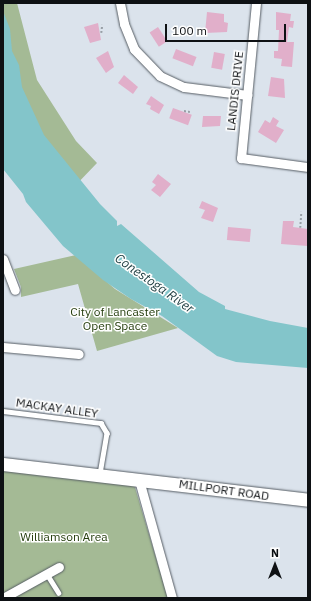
<!DOCTYPE html>
<style>
body{margin:0}
#map{position:relative;width:311px;height:601px;overflow:hidden;background:#dbe3ec;font-family:"IBM Plex Sans",sans-serif}
div>[style]{position:absolute}
.green>*{inset:0;background:#a4ba95}
.water>*{inset:0;background:#83c5ca}
.building>*{inset:0;background:#e1afca;transform-origin:0 0}
.path>*{height:1.5px;margin-top:-0.75px;transform-origin:0;background:repeating-linear-gradient(90deg,#989fa6 0 2px,transparent 0 4px)}
.roads{filter:drop-shadow(0 0 1px #565d64) drop-shadow(0 0 1px #565d64)}
.service>*{height:4.5px;margin:-2.25px;padding:0 2.25px;transform-origin:2.25px;border-radius:2.25px;background:#fff}
.minor>*{height:9px;margin:-4.5px;padding:0 4.5px;transform-origin:4.5px;border-radius:4.5px;background:#fff}
.secondary>*{height:13px;margin:-6.5px;padding:0 6.5px;transform-origin:6.5px;border-radius:6.5px;background:#fff}
span{translate:-50% -50%;white-space:nowrap;text-align:center;line-height:1.15;-webkit-text-stroke:3px #fff;paint-order:stroke}
.street-label{font-size:12px;color:#0e1114}
.park-label{font-size:12px;color:#243d0d}
.water-label{font-size:13px;color:#18393c;font-style:italic}
.frame{position:absolute;inset:0;border:4px solid #0e1114;pointer-events:none}
.north{position:absolute;left:255px;top:545px;width:40px;height:40px;-webkit-text-stroke:3px #fff;paint-order:stroke;rotate:0deg;font-size:11px;font-weight:700;line-height:16px;text-align:center;color:#0e1114}
.north::after{content:'';display:block;margin:auto;width:14px;height:18px;background:#0e1114;clip-path:polygon(50% 0,100% 100%,50% 72%,0 100%)}
.scale{position:absolute;left:165px;top:24px;width:121px;height:18px;box-sizing:border-box;border:2px solid #0e1114;border-top:0;padding-left:5px;font-size:12px;line-height:14px;white-space:nowrap;color:#0e1114;-webkit-text-stroke:3px #fff;paint-order:stroke}
</style>
<div id="map">
<div class="green">
<i style="clip-path:polygon(3px 3px,17px 3px,37px 80px,76px 141px,97px 163px,72px 189px,3px 87px)"></i>
<i style="clip-path:polygon(76px 255px,115px 289px,178px 328px,97px 351px,78px 284px,21px 297px,21px 287px,14px 269px)"></i>
<i style="clip-path:polygon(3px 470px,134px 484px,168px 598px,3px 598px)"></i>
</div>
<div class="water">
<i style="clip-path:polygon(3px 11px,10px 29px,12px 51px,19px 65px,22px 87px,44px 135px,100px 204px,117px 221px,117px 226px,121px 224px,199px 292px,225px 306px,225px 309px,270px 321px,308px 328px,308px 368px,236px 362px,217px 356px,162px 316px,131px 299px,103px 280px,63px 246px,26px 202px,23px 194px,3px 169px)"></i>
</div>
<div class="building">
<i style="clip-path:polygon(207px 12px,224px 14px,224px 22px,228px 23px,227px 32px,205px 33px)"></i>
<i style="clip-path:polygon(276px 12px,291px 14px,290px 21px,294px 21px,293px 28px,289px 27px,287px 42px,294px 42px,292px 67px,281px 66px,282px 59px,274px 58px,274px 51px,278px 51px,279px 30px,276px 30px)"></i>
<i style="clip-path:polygon(98px 23px,101px 40px,90px 43px,84px 27px)"></i>
<i style="left:158px;top:27px;width:17px;height:10px;rotate:57deg"></i>
<i style="left:176px;top:49px;width:22px;height:10px;rotate:21deg"></i>
<i style="clip-path:polygon(108px 51px,114px 67px,106px 73px,96px 58px)"></i>
<i style="left:214px;top:52px;width:11px;height:16px;rotate:10deg"></i>
<i style="clip-path:polygon(124px 75px,138px 87px,133px 94px,118px 83px)"></i>
<i style="clip-path:polygon(271px 77px,284px 79px,285px 98px,268px 96px)"></i>
<i style="clip-path:polygon(151px 96px,164px 105px,159px 114px,150px 109px,151px 106px,146px 104px)"></i>
<i style="left:173px;top:108px;width:20px;height:11px;rotate:20deg"></i>
<i style="clip-path:polygon(203px 116px,221px 116px,220px 126px,202px 127px)"></i>
<i style="clip-path:polygon(273px 117px,279px 121px,276px 126px,284px 130px,276px 143px,258px 132px,265px 120px,270px 123px)"></i>
<i style="clip-path:polygon(158px 174px,171px 184px,160px 197px,151px 190px,156px 185px,152px 182px)"></i>
<i style="clip-path:polygon(202px 201px,218px 208px,213px 222px,201px 218px,205px 210px,199px 208px)"></i>
<i style="clip-path:polygon(283px 221px,294px 221px,293px 227px,308px 229px,308px 246px,281px 244px)"></i>
<i style="left:228px;top:227px;width:23px;height:13px;rotate:5deg"></i>
</div>
<div class="path">
<i style="left:101px;top:33px;width:8px;rotate:-83deg"></i>
<i style="left:184px;top:111px;width:6px;rotate:9deg"></i>
<i style="left:300px;top:228px;width:16px;rotate:-86deg"></i>
</div>
<div class="roads">
<div class="service">
<i style="left:3px;top:411px;width:99px;rotate:7deg"></i>
<i style="left:101px;top:423px;width:12px;rotate:59deg"></i>
<i style="left:107px;top:433px;width:42px;rotate:99.7deg"></i>
<i style="left:47px;top:574px;width:22px;rotate:58deg"></i>
</div>
<div class="minor">
<i style="left:120px;top:3px;width:21px;rotate:79deg"></i>
<i style="left:124px;top:24px;width:27px;rotate:68deg"></i>
<i style="left:134px;top:49px;width:37px;rotate:46deg"></i>
<i style="left:160px;top:76px;width:26px;rotate:25deg"></i>
<i style="left:184px;top:87px;width:64px;rotate:7.2deg"></i>
<i style="left:256px;top:3px;width:156px;rotate:95.5deg"></i>
<i style="left:241px;top:158px;width:68px;rotate:7.7deg"></i>
<i style="left:3px;top:259px;width:33px;rotate:69deg"></i>
<i style="left:3px;top:347px;width:76px;rotate:5.3deg"></i>
<i style="left:139px;top:480px;width:123px;rotate:74.4deg"></i>
<i style="left:3px;top:598px;width:64px;rotate:-29deg"></i>
</div>
<div class="secondary">
<i style="left:3px;top:464px;width:307px;rotate:6.7deg"></i>
</div>
</div>
<div class="street-label">
<span style="left:235px;top:91px;rotate:-84deg">LANDIS DRIVE</span>
<span style="left:57px;top:408px;rotate:8deg">MACKAY ALLEY</span>
<span style="left:224px;top:490px;rotate:8deg">MILLPORT ROAD</span>
</div>
<div class="park-label">
<span style="left:115px;top:319px">City of Lancaster<br>Open Space</span>
<span style="left:64px;top:537px">Williamson Area</span>
</div>
<div class="water-label">
<span style="left:154px;top:284px;rotate:35deg">Conestoga River</span>
</div>
<div class="frame"></div>
<div class="north">N</div>
<div class="scale">100 m</div>
</div>
